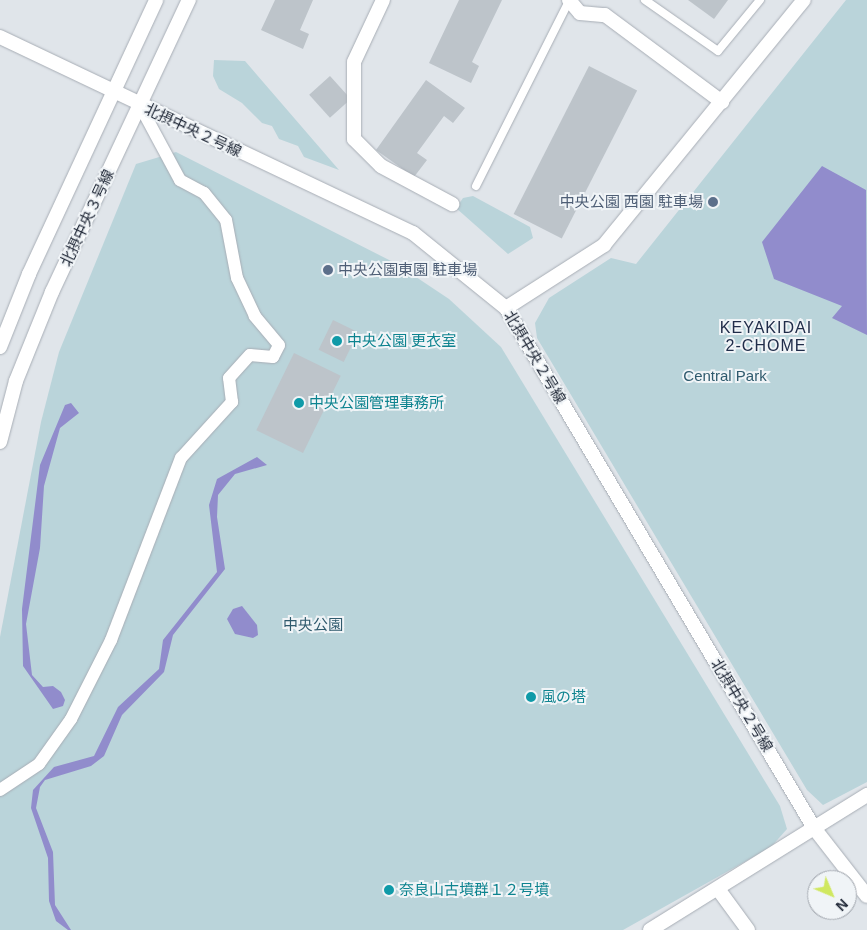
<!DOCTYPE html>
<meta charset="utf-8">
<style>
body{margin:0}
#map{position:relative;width:867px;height:930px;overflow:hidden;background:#e0e5ea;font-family:Arial,"Noto Sans JP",sans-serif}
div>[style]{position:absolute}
.green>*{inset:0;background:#bad4da}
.water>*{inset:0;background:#918ccc}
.building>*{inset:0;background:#bdc4ca;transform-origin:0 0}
.roads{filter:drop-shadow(0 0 1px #a7adb5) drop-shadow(0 0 1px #a7adb5)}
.service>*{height:8px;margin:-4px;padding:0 4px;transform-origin:4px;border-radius:4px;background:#fff}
.pedestrian>*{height:12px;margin:-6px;padding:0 6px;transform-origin:6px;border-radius:6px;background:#fff}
.minor>*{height:14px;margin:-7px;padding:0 7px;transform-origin:7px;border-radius:7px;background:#fff}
.tertiary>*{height:14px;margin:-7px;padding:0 7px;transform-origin:7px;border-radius:7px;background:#fff}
.dots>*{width:14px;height:14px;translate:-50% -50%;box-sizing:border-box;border:2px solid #f0f4f7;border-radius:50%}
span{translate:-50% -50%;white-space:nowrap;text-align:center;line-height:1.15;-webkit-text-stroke:4px #f0f4f7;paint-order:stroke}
.street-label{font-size:15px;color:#222a39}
.service-label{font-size:15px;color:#4e5e75}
.right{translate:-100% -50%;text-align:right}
.left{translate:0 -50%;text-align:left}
.culture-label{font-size:15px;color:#0d838f}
.park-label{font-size:15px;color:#2f5a6d}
.neighbourhood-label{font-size:16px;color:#202d4a;letter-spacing:1px}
.north{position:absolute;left:807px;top:870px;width:50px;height:50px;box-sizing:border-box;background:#f0f4f7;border:1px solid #9ea3ab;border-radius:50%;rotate:135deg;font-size:14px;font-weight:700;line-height:20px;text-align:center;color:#222a39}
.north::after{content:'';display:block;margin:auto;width:18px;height:22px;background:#d0e860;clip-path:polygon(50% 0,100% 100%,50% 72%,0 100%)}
</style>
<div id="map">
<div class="green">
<i style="clip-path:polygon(846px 0,867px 0,867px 782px,823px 805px,807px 790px,537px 338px,535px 323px,549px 298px,611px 258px,636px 264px)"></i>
<i style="clip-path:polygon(214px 60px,245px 61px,339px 170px,304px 157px,298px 146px,279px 139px,272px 126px,262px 123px,242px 103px,219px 89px,213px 76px)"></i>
<i style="clip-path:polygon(176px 152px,395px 263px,449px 299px,501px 347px,780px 806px,787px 829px,771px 847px,623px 930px,0 930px,0 637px,41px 422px,59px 352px,136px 164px)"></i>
<i style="clip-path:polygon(473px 196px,530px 227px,533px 238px,508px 254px,456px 208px,463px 198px)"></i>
</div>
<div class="water">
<i style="clip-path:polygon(822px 166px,866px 190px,867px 335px,832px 318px,842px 306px,774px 279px,762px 242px)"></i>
<i style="clip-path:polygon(71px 403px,79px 413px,60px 428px,44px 486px,40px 548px,26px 624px,32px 675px,43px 687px,53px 686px,61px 692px,65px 700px,63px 706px,53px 709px,23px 666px,22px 609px,40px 465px,65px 405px)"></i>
<i style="clip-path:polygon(257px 457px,267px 465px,235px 474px,218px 495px,217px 517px,225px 569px,173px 635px,164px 672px,122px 715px,104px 756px,91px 766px,45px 780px,40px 787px,36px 808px,53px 852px,55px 905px,71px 930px,68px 930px,56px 921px,49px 901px,48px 858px,31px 808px,33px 790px,54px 767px,94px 756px,118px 707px,159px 669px,163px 640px,217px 572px,209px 505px,217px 479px)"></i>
<i style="clip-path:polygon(242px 606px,257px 625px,258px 635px,253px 638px,235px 634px,227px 619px,233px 609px)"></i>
</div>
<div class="building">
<i style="clip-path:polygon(275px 0,313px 0,300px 30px,309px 34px,303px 49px,261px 30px)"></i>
<i style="clip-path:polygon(459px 0,502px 0,472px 62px,479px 66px,471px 83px,429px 63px)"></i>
<i style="clip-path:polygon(688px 0,728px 0,714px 19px)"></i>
<i style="left:589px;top:66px;width:54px;height:166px;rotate:27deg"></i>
<i style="left:330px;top:76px;width:31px;height:28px;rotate:48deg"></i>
<i style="clip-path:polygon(426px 80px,465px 108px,453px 123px,444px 116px,417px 153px,427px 160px,414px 177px,376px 150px)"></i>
<i style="left:333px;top:320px;width:28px;height:33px;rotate:26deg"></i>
<i style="left:294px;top:353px;width:52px;height:86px;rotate:26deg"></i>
</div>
<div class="roads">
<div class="service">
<i style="left:645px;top:0;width:89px;rotate:34.9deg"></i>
<i style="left:718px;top:51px;width:66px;rotate:-50.5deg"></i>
<i style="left:476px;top:186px;width:207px;rotate:-63.3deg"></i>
</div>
<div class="pedestrian">
<i style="left:0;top:790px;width:47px;rotate:-33.7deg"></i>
<i style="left:39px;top:764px;width:55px;rotate:-54.6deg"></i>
<i style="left:71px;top:719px;width:89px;rotate:-63.1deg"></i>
<i style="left:111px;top:640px;width:195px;rotate:-69deg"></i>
<i style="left:181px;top:458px;width:76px;rotate:-47.7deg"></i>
<i style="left:232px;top:402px;width:24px;rotate:-97deg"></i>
<i style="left:229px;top:378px;width:31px;rotate:-48deg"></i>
<i style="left:250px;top:355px;width:23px;rotate:5deg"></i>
<i style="left:273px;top:357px;width:13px;rotate:-63deg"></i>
<i style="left:279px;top:345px;width:38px;rotate:-130deg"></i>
<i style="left:255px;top:316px;width:42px;rotate:-115.3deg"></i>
<i style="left:237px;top:278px;width:59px;rotate:-100.7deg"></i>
<i style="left:226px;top:220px;width:35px;rotate:-129deg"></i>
<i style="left:204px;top:193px;width:27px;rotate:-152deg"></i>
<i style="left:180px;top:180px;width:86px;rotate:-118.3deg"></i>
</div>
<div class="minor">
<i style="left:383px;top:0;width:68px;rotate:115.1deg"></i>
<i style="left:354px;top:62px;width:77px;rotate:90deg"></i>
<i style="left:354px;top:139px;width:38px;rotate:45deg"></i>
<i style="left:381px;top:166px;width:81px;rotate:28.2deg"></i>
<i style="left:569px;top:0;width:17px;rotate:50deg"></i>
<i style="left:580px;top:13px;width:25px;rotate:5deg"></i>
<i style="left:605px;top:15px;width:146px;rotate:36.6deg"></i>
<i style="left:506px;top:308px;width:117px;rotate:-32.7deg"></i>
<i style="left:604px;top:245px;width:316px;rotate:-50.8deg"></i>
<i style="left:718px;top:889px;width:51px;rotate:53.8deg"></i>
<i style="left:650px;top:930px;width:256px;rotate:-31.9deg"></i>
</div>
<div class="tertiary">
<i style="left:0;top:37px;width:457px;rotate:25.4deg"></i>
<i style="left:413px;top:233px;width:119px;rotate:38.9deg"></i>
<i style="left:506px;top:308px;width:604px;rotate:59.36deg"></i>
<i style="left:814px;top:828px;width:86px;rotate:52.1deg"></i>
<i style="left:0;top:347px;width:79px;rotate:-68.3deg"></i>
<i style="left:29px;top:274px;width:302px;rotate:-65.1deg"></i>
<i style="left:0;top:442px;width:63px;rotate:-75.3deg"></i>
<i style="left:16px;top:381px;width:96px;rotate:-68deg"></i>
<i style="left:52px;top:292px;width:323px;rotate:-64.9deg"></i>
</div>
</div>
<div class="dots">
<i style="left:713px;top:202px;background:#5c6f8a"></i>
<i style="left:328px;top:270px;background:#5c6f8a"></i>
<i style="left:337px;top:341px;background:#0f9aa8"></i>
<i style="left:299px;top:403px;background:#0f9aa8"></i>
<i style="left:531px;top:697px;background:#0f9aa8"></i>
<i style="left:389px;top:890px;background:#0f9aa8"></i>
</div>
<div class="street-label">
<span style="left:193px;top:130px;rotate:25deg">北摂中央２号線</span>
<span style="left:87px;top:218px;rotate:-65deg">北摂中央３号線</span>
<span style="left:535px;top:357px;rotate:59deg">北摂中央２号線</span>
<span style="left:742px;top:705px;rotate:59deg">北摂中央２号線</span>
</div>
<div class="service-label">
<span class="right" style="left:703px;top:202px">中央公園 西園 駐車場</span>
<span class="left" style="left:338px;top:270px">中央公園東園 駐車場</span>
</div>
<div class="culture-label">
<span class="left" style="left:347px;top:341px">中央公園 更衣室</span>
<span class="left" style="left:309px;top:403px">中央公園管理事務所</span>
<span class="left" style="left:541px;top:697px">風の塔</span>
<span class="left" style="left:399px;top:890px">奈良山古墳群１２号墳</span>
</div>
<div class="park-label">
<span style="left:725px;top:376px">Central Park</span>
<span style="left:313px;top:625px">中央公園</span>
</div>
<div class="neighbourhood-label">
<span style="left:766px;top:337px">KEYAKIDAI<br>2-CHOME</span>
</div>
<div class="north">N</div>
</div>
